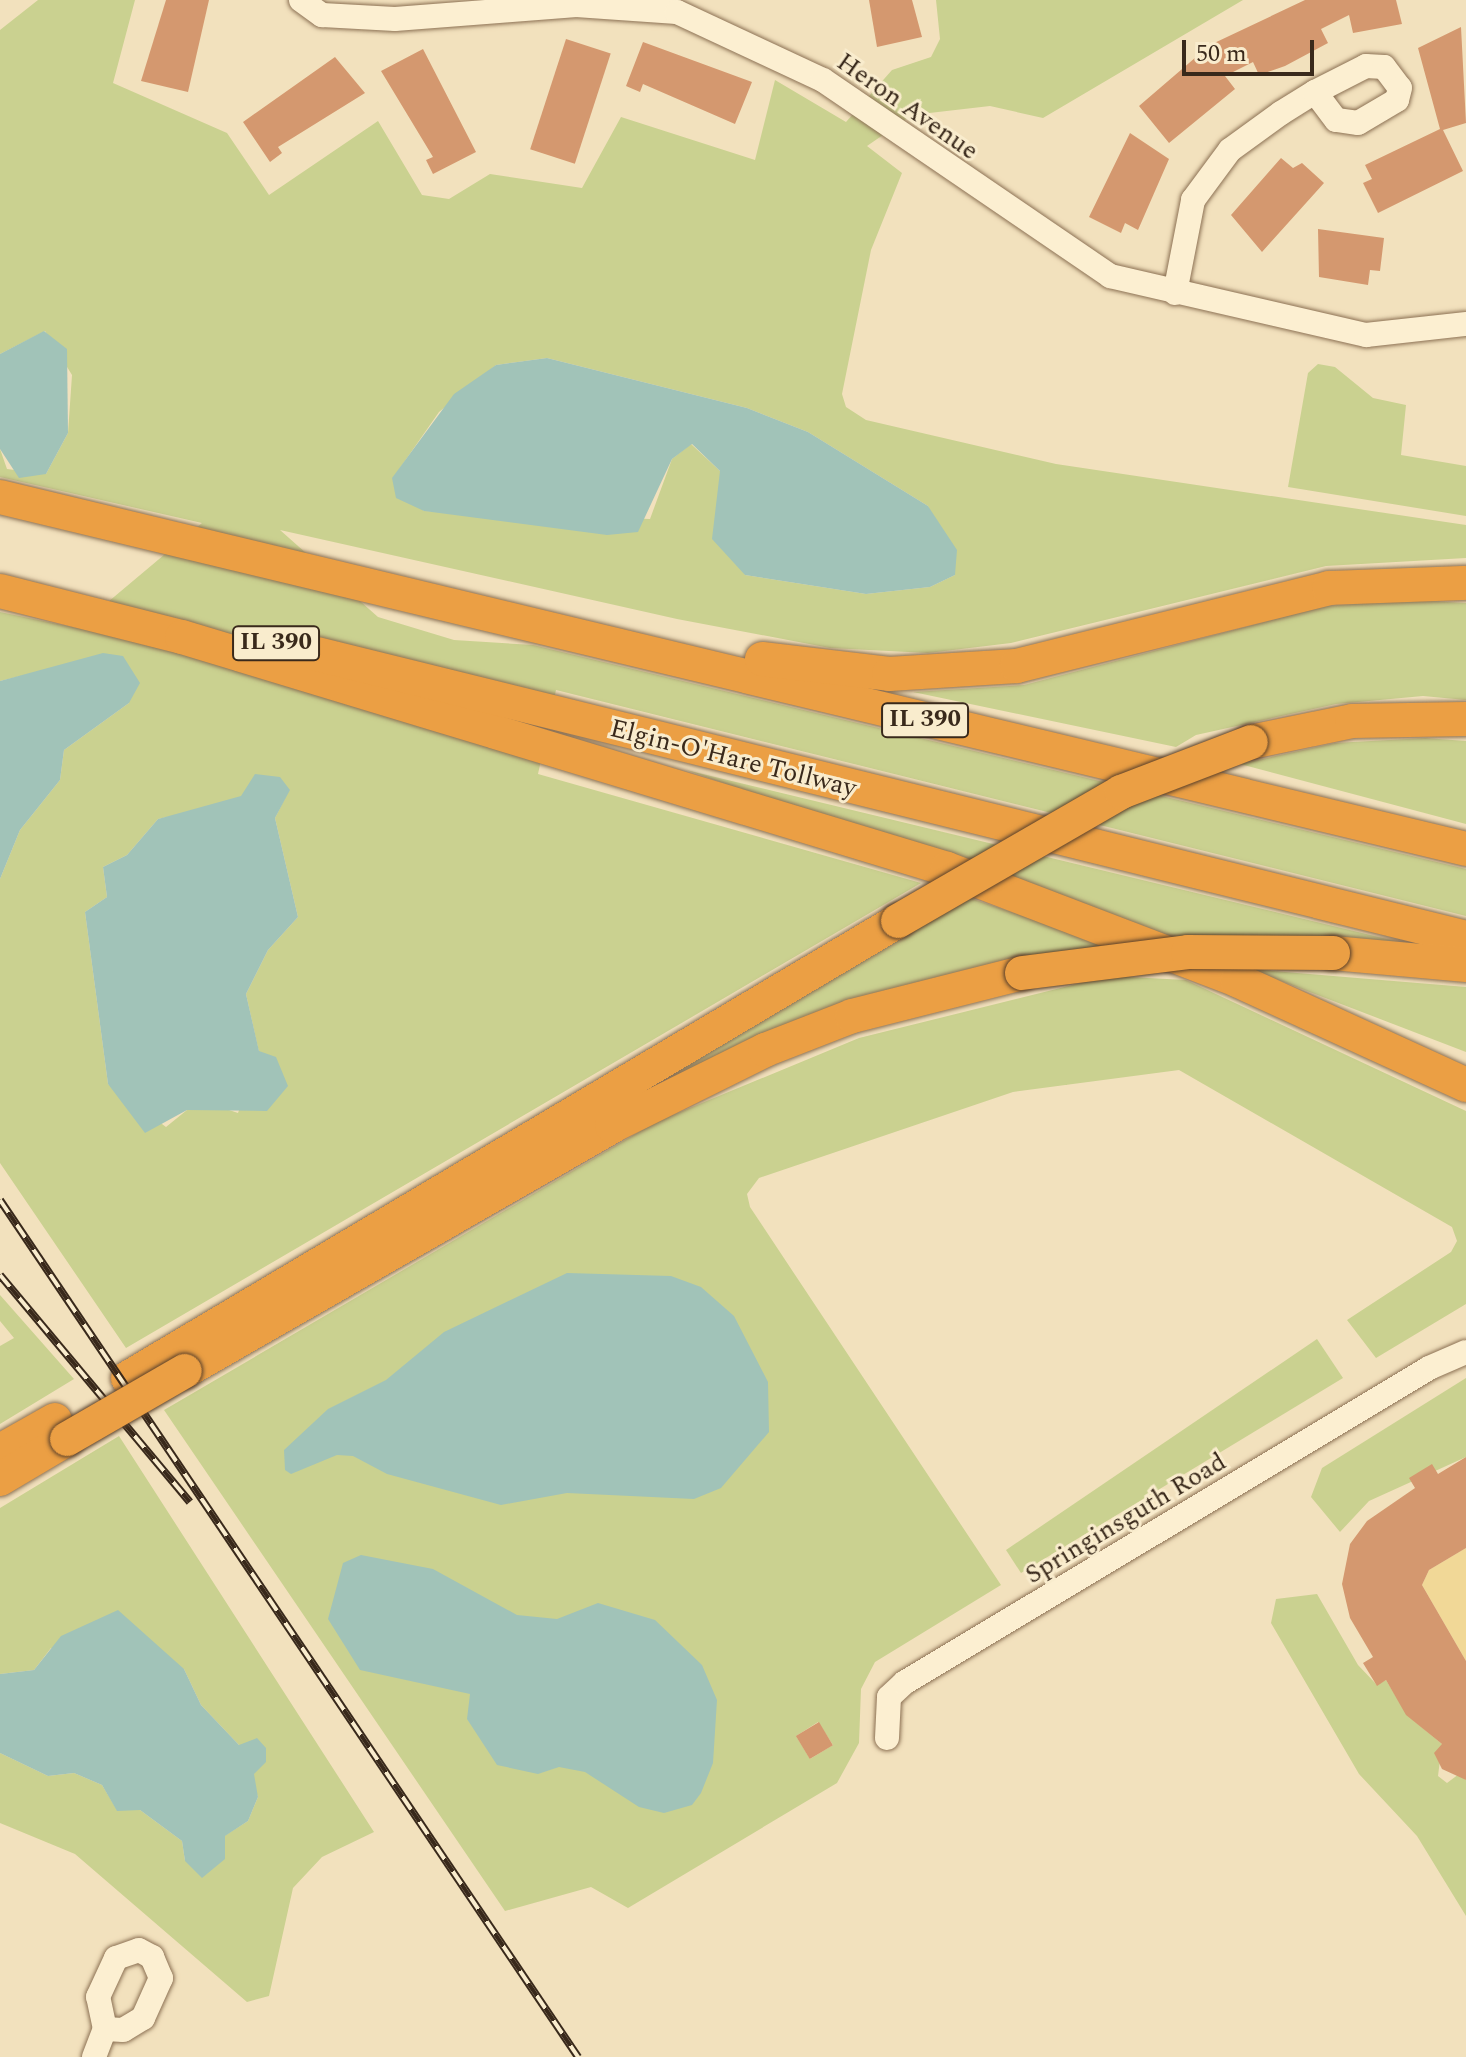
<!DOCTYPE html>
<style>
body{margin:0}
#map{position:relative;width:1466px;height:2057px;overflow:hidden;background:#f2e1bd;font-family:Spectral,serif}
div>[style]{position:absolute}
.green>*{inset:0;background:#cad190}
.sand>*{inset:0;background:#f1d897}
.water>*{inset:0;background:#a1c3b8}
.building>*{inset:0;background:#d4986f;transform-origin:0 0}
.roads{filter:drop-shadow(0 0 2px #8c7154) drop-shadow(0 0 2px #8c7154)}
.minor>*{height:24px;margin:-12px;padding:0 12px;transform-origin:12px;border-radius:12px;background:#fcefd1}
.highway>*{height:34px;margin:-17px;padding:0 17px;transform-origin:17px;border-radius:17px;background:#eb9f44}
.rail>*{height:8px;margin-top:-4px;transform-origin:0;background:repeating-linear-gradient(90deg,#f9eccd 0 15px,#39291b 0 30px);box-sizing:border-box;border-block:2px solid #39291b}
.bridges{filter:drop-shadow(0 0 2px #593f29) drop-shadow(0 0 2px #593f29)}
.highway-bridge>*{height:34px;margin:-17px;padding:0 17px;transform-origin:17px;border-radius:17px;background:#eb9f44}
span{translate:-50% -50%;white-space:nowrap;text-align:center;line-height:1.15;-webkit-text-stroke:6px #f9eccd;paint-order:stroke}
.shield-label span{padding:2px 6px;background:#f9eccd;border:2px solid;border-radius:6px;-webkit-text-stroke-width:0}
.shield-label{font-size:24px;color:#39291b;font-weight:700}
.street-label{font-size:26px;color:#39291b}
.scale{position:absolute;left:1182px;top:40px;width:132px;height:36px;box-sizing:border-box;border:4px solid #39291b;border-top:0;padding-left:10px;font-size:24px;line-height:28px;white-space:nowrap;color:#39291b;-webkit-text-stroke:6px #f9eccd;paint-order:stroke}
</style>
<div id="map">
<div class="green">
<i style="clip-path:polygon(evenodd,38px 0,135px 0,113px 83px,227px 133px,269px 195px,378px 121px,422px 195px,449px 199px,490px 174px,582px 188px,621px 117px,755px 160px,775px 80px,846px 122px,892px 70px,931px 57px,940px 39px,936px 0,1243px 0,1043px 118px,990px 106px,912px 115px,867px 146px,902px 173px,871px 250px,842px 394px,846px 407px,866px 420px,1056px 464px,1466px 525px,1466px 558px,1326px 566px,1011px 643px,928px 653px,830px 648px,677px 619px,280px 530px,378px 617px,454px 640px,533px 645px,1466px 869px,1466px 916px,556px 690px,538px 774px,921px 883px,126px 1348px,0 1163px,0 879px,20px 830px,60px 780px,64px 750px,129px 703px,33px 673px,0 681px,0 612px,77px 628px,202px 523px,0 477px,0 449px,7px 469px,46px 474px,68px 433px,72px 375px,45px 331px,0 354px,0 30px,38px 0,547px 358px,747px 408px,808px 432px,928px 506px,955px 575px,930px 587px,866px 594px,745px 575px,720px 471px,691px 444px,672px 459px,650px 519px,424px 511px,393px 478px,439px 412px,496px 365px,547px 358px,38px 0,289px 790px,275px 818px,298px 917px,268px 950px,246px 994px,259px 1052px,238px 1113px,217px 1106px,187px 1110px,166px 1127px,108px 1084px,85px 912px,107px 897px,103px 867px,127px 855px,158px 819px,289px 790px)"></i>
<i style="clip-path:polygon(1318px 364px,1335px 367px,1373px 398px,1406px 405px,1401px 455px,1466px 466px,1466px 516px,1288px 487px,1308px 373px)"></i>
<i style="clip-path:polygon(1410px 600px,1466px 603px,1466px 700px,1423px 696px,1336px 704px,1196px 735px,1176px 747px,913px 692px,1024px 685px,1325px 606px)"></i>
<i style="clip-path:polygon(1425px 738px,1466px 741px,1466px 824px,1240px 764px,1335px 743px)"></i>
<i style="clip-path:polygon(686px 770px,1395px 941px,1169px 938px)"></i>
<i style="clip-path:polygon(967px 897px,1109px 945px,817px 1015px,625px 1101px)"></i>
<i style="clip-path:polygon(1250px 969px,1466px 987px,1466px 1052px)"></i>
<i style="clip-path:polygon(evenodd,1109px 976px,1186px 980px,1466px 1111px,1466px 1304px,1376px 1358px,1347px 1320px,1451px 1252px,1457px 1241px,1452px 1227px,1179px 1070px,1013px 1092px,759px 1178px,747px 1194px,750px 1207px,1001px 1585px,875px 1662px,861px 1689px,859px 1743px,837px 1783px,628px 1908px,591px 1887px,505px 1911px,164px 1410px,656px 1122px,859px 1038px,1109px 976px,818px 1722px,833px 1745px,810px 1759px,796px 1736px,818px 1722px)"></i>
<i style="clip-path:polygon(0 1295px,74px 1379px,0 1424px,0 1346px,14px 1338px,0 1321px)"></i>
<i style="clip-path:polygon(1317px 1339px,1343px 1378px,1021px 1573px,1006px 1550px)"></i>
<i style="clip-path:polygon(1466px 1378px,1466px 1457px,1369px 1501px,1340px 1532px,1311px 1497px,1322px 1468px)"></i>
<i style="clip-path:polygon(119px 1436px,374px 1832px,322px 1857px,293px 1888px,269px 1996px,247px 2002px,75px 1854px,0 1823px,0 1753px,48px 1776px,74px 1773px,102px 1785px,117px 1810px,140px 1810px,182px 1841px,185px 1861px,248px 1821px,258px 1797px,239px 1745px,201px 1705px,184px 1669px,51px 1648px,34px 1670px,0 1674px,0 1508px)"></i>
<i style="clip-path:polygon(1317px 1594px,1358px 1665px,1377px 1685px,1386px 1680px,1407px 1715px,1442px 1744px,1438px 1776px,1447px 1783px,1459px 1774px,1466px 1780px,1466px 1916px,1417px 1836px,1359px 1774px,1271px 1623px,1276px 1599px)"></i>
</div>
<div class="sand">
<i style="clip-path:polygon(1466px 1548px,1466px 1661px,1422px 1585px,1429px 1570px)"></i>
</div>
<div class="water">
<i style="clip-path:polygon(44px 331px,67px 349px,68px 433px,46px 474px,19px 478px,0 449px,0 354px)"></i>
<i style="clip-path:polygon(547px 358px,747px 408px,808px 432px,928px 506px,957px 550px,955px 575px,930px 587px,866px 594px,745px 575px,712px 539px,720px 471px,692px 444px,672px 459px,638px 532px,607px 535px,424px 511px,396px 498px,392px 478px,454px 394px,496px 365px)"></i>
<i style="clip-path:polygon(103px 653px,123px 656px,140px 683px,129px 703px,64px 750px,60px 780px,20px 830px,0 879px,0 681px)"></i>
<i style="clip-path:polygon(255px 774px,280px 777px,290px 790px,275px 818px,298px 917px,268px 950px,246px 994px,259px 1051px,276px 1057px,288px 1086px,267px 1111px,187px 1110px,145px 1133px,108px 1084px,85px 912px,107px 897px,103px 867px,127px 855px,158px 819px,241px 796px)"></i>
<i style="clip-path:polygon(567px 1273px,671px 1276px,701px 1287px,734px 1316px,768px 1382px,769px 1432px,721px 1488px,694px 1499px,567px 1493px,501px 1505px,387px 1474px,353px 1456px,337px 1455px,291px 1474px,285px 1470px,284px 1450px,328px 1409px,386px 1380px,444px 1332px)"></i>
<i style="clip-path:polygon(361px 1555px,433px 1569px,517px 1615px,557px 1619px,598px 1603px,655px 1620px,702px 1665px,717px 1700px,713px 1763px,701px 1793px,692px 1805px,664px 1813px,639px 1807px,585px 1772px,559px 1767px,538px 1774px,497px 1765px,467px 1719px,470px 1694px,360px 1670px,328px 1619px,343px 1563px)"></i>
<i style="clip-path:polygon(118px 1610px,184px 1669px,201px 1705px,239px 1745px,257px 1738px,266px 1748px,266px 1762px,254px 1774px,258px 1797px,248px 1821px,225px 1836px,225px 1859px,202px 1878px,185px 1861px,182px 1841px,140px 1810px,117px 1811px,102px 1785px,74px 1773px,48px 1776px,0 1753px,0 1674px,34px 1670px,61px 1636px)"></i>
</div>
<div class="building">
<i style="clip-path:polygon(166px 0,209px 0,188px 92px,141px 81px)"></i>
<i style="clip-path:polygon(869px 0,912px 0,922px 37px,877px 47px)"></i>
<i style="clip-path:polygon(1305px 0,1396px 0,1402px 24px,1353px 33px,1349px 15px,1321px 29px,1328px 43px,1285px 66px,1259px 75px,1253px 62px,1225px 76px,1235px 89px,1169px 143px,1139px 106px,1210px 45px)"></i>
<i style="clip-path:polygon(1461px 27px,1466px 123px,1443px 130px,1463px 171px,1378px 213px,1363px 183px,1372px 179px,1365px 165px,1440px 129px,1418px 48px)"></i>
<i style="left:566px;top:39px;width:47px;height:116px;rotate:18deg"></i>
<i style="clip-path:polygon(643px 42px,752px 82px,735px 124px,643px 84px,640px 92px,626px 86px)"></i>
<i style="clip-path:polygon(423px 49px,476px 152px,433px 174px,426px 160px,433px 157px,381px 71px)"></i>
<i style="clip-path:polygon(335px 57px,365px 93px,278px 147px,282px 153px,270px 162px,243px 122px)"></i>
<i style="clip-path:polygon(1130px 133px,1169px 159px,1138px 230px,1125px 223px,1121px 233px,1089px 217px)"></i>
<i style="clip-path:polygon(1281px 158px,1293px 168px,1302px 163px,1324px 183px,1262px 252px,1231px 215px)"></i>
<i style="clip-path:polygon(1318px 229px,1384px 238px,1380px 271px,1370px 270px,1368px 285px,1319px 277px)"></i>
<i style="clip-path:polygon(1466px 1457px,1466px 1548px,1429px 1570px,1422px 1585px,1466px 1661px,1466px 1780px,1442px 1769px,1434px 1753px,1442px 1744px,1406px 1715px,1386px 1680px,1377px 1686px,1363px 1663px,1373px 1657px,1350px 1618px,1342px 1584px,1350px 1544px,1367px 1521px,1415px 1488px,1409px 1478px,1432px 1464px,1438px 1474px)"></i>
<i style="left:819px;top:1722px;width:27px;height:27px;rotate:59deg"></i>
</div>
<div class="roads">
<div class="minor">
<i style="left:301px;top:0;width:26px;rotate:36deg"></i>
<i style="left:322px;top:15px;width:73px;rotate:3.1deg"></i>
<i style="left:395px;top:19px;width:182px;rotate:-4.4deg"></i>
<i style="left:576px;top:5px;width:101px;rotate:4deg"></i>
<i style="left:677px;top:12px;width:161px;rotate:25deg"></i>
<i style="left:823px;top:80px;width:348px;rotate:34.3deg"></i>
<i style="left:1110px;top:276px;width:263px;rotate:13deg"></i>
<i style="left:1366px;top:335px;width:101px;rotate:-6.3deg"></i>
<i style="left:1175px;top:293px;width:95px;rotate:-79deg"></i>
<i style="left:1193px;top:200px;width:62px;rotate:-53.5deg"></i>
<i style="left:1230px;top:150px;width:63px;rotate:-36deg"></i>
<i style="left:1281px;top:113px;width:40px;rotate:-32deg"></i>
<i style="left:1315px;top:92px;width:57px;rotate:-27deg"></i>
<i style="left:1366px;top:66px;width:18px;rotate:3deg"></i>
<i style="left:1384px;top:67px;width:26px;rotate:53deg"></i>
<i style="left:1400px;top:88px;width:12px;rotate:104deg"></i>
<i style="left:1397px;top:100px;width:45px;rotate:149.5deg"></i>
<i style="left:1358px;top:123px;width:22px;rotate:-172deg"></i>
<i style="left:1336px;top:120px;width:35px;rotate:-127deg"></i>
<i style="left:887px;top:1738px;width:41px;rotate:-87.2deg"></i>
<i style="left:889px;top:1697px;width:21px;rotate:-43deg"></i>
<i style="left:904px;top:1683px;width:612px;rotate:-30.96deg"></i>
<i style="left:1429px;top:1368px;width:40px;rotate:-23.4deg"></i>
<i style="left:94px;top:2057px;width:30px;rotate:-69deg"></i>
<i style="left:105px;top:2029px;width:33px;rotate:-102deg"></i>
<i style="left:98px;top:1997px;width:43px;rotate:-65.2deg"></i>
<i style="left:116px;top:1958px;width:24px;rotate:-19deg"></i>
<i style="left:139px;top:1950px;width:15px;rotate:28deg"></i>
<i style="left:152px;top:1957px;width:23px;rotate:67deg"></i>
<i style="left:161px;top:1978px;width:44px;rotate:114.2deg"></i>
<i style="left:143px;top:2018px;width:23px;rotate:149deg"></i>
<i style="left:123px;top:2030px;width:18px;rotate:-177deg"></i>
</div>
<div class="highway">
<i style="left:0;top:497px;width:1508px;rotate:13.5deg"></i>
<i style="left:0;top:591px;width:188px;rotate:14.2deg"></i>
<i style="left:182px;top:637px;width:799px;rotate:16.87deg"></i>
<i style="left:947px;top:869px;width:311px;rotate:20.9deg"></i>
<i style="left:1237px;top:980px;width:252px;rotate:24.6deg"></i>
<i style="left:317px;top:654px;width:1184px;rotate:13.88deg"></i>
<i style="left:762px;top:659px;width:128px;rotate:6.7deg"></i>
<i style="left:889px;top:674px;width:128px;rotate:-3.6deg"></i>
<i style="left:1017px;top:666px;width:322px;rotate:-14deg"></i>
<i style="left:1329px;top:588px;width:137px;rotate:-2.1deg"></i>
<i style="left:1251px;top:742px;width:103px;rotate:-11.7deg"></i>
<i style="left:1352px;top:721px;width:114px;rotate:-1deg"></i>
<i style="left:1333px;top:953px;width:134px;rotate:5.2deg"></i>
<i style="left:185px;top:1371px;width:492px;rotate:-29.8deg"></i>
<i style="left:612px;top:1126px;width:171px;rotate:-26.4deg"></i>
<i style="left:765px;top:1050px;width:93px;rotate:-21.3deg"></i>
<i style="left:852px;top:1016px;width:175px;rotate:-14.2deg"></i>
<i style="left:128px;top:1378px;width:895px;rotate:-30.69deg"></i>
<i style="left:0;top:1451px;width:63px;rotate:-29.4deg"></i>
<i style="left:0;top:1479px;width:78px;rotate:-30.8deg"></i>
</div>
</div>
<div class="rail">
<i style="left:0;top:1200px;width:1034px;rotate:56deg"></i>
<i style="left:0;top:1275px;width:296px;rotate:50.1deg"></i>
</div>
<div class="bridges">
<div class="highway-bridge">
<i style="left:898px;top:921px;width:258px;rotate:-30deg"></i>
<i style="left:1121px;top:792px;width:139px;rotate:-21deg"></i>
<i style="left:1022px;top:973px;width:167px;rotate:-7.2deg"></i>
<i style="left:1188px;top:952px;width:145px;rotate:0.4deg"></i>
<i style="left:67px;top:1439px;width:136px;rotate:-30deg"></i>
</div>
</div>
<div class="shield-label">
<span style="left:276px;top:643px">IL 390</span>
<span style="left:925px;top:720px">IL 390</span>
</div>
<div class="street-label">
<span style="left:907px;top:107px;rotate:35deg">Heron Avenue</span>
<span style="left:733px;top:759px;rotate:14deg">Elgin-O'Hare Tollway</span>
<span style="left:1126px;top:1519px;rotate:-31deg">Springinsguth Road</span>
</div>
<div class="scale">50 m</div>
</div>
